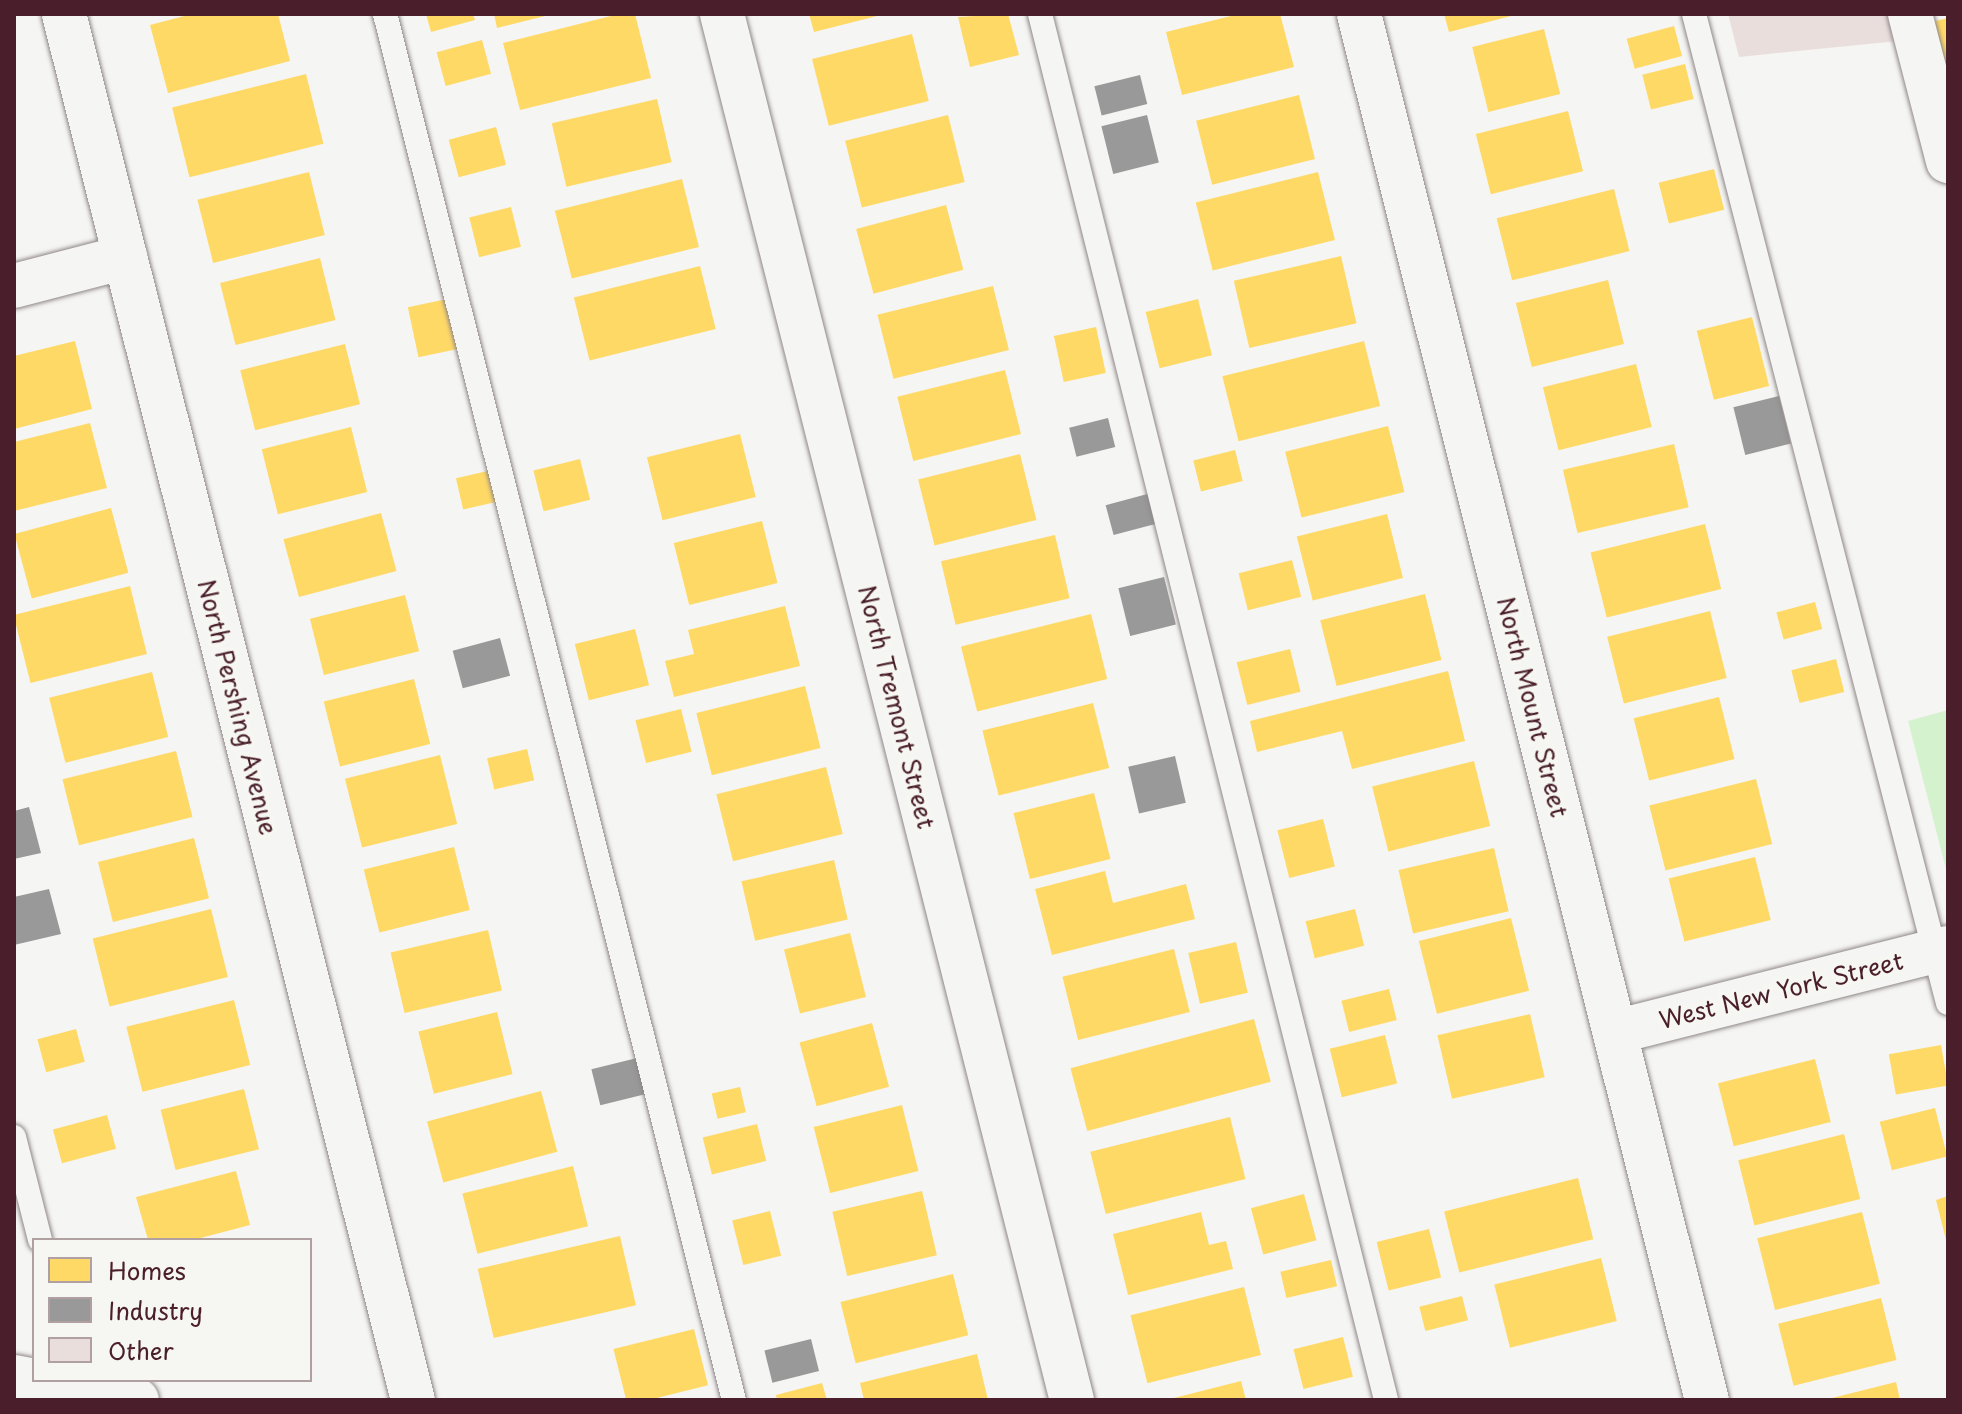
<!DOCTYPE html>
<style>
body{margin:0}
#map{position:relative;width:1962px;height:1414px;overflow:hidden;background:#f5f5f3;font-family:"Playpen Sans",sans-serif}
div>[style]{position:absolute}
.green>*{inset:0;background:#d4f2ce}
.homes>*{inset:0;background:#ffd966;transform-origin:0 0}
.industry>*{inset:0;background:#999;transform-origin:0 0}
.building>*{inset:0;background:#eadedd}
.roads{filter:drop-shadow(0 0 2px #8f8788) drop-shadow(0 0 2px #8f8788)}
.lane>*{height:24px;margin:-12px;padding:0 12px;transform-origin:12px;border-radius:12px;background:#f5f5f3}
.street>*{height:44px;margin:-22px;padding:0 22px;transform-origin:22px;border-radius:22px;background:#f5f5f3}
span{translate:-50% -50%;white-space:nowrap;text-align:center;line-height:1.15;-webkit-text-stroke:8px #f6f6f2;paint-order:stroke}
.street-label{font-size:24px;color:#4a1f2b}
.frame{position:absolute;inset:0;border:16px solid #4a1f2b;pointer-events:none}
.legend{position:absolute;left:32px;top:1238px;width:280px;height:144px;box-sizing:border-box;background:#f6f6f2;border:2px solid #b1a0a2;margin:0;padding:10px 14px;list-style:none;font-size:24px;color:#4a1f2b}
.legend li{display:flex;align-items:center;gap:16px;height:40px}
.legend b{width:40px;border:2px solid #b1a0a2}
</style>
<div id="map">
<div class="green">
<i style="clip-path:polygon(1948px 710px,1948px 877px,1908px 721px)"></i>
</div>
<div class="homes">
<i style="clip-path:polygon(192px 14px,278px 14px,290px 61px,168px 93px,150px 25px)"></i>
<i style="clip-path:polygon(426px 14px,473px 14px,475px 20px,431px 32px)"></i>
<i style="clip-path:polygon(494px 14px,549px 14px,549px 15px,497px 28px)"></i>
<i style="clip-path:polygon(619px 14px,635px 14px,651px 78px,520px 110px,503px 43px)"></i>
<i style="clip-path:polygon(809px 14px,881px 14px,881px 15px,814px 32px)"></i>
<i style="clip-path:polygon(1008px 14px,1019px 55px,970px 67px,958px 17px)"></i>
<i style="clip-path:polygon(1239px 14px,1280px 14px,1294px 67px,1182px 95px,1166px 32px)"></i>
<i style="clip-path:polygon(1444px 14px,1515px 14px,1515px 15px,1449px 32px)"></i>
<i style="clip-path:polygon(1948px 18px,1948px 87px,1931px 22px)"></i>
<i style="left:1674px;top:26px;width:31px;height:49px;rotate:75deg"></i>
<i style="left:1544px;top:29px;width:67px;height:74px;rotate:76deg"></i>
<i style="left:912px;top:34px;width:69px;height:103px;rotate:76deg"></i>
<i style="left:482px;top:40px;width:35px;height:47px;rotate:75deg"></i>
<i style="left:1685px;top:64px;width:36px;height:44px;rotate:76deg"></i>
<i style="left:306px;top:74px;width:72px;height:138px;rotate:76deg"></i>
<i style="left:1299px;top:95px;width:66px;height:106px;rotate:76deg"></i>
<i style="left:657px;top:99px;width:65px;height:108px;rotate:77deg"></i>
<i style="left:1568px;top:111px;width:62px;height:95px;rotate:76deg"></i>
<i style="left:948px;top:115px;width:69px;height:106px;rotate:76deg"></i>
<i style="left:496px;top:127px;width:39px;height:49px;rotate:75deg"></i>
<i style="left:1714px;top:169px;width:42px;height:57px;rotate:76deg"></i>
<i style="left:309px;top:172px;width:65px;height:115px;rotate:76deg"></i>
<i style="left:1318px;top:172px;width:70px;height:126px;rotate:76deg"></i>
<i style="left:682px;top:179px;width:70px;height:131px;rotate:76deg"></i>
<i style="left:1614px;top:189px;width:64px;height:121px;rotate:76deg"></i>
<i style="left:946px;top:205px;width:67px;height:93px;rotate:75deg"></i>
<i style="left:511px;top:207px;width:41px;height:43px;rotate:76deg"></i>
<i style="left:1341px;top:256px;width:69px;height:110px;rotate:77deg"></i>
<i style="left:320px;top:258px;width:64px;height:103px;rotate:76deg"></i>
<i style="left:700px;top:266px;width:65px;height:130px;rotate:76deg"></i>
<i style="left:1608px;top:280px;width:66px;height:95px;rotate:76deg"></i>
<i style="left:993px;top:286px;width:66px;height:119px;rotate:76deg"></i>
<i style="left:447px;top:299px;width:51px;height:40px;rotate:78deg"></i>
<i style="left:1198px;top:299px;width:58px;height:54px;rotate:76deg"></i>
<i style="left:1752px;top:317px;width:71px;height:57px;rotate:76deg"></i>
<i style="left:1096px;top:327px;width:47px;height:43px;rotate:78deg"></i>
<i style="clip-path:polygon(75px 341px,92px 409px,14px 429px,14px 356px)"></i>
<i style="left:1364px;top:341px;width:67px;height:146px;rotate:76deg"></i>
<i style="left:345px;top:344px;width:62px;height:108px;rotate:76deg"></i>
<i style="left:1636px;top:364px;width:65px;height:96px;rotate:76deg"></i>
<i style="left:1005px;top:370px;width:66px;height:111px;rotate:76deg"></i>
<i style="clip-path:polygon(90px 423px,107px 488px,14px 511px,14px 442px)"></i>
<i style="left:1388px;top:426px;width:68px;height:106px;rotate:76deg"></i>
<i style="left:351px;top:427px;width:67px;height:92px;rotate:76deg"></i>
<i style="left:740px;top:434px;width:65px;height:96px;rotate:76deg"></i>
<i style="left:1674px;top:444px;width:65px;height:114px;rotate:77deg"></i>
<i style="left:1235px;top:450px;width:32px;height:43px;rotate:76deg"></i>
<i style="left:1020px;top:454px;width:68px;height:105px;rotate:76deg"></i>
<i style="left:580px;top:459px;width:42px;height:48px;rotate:76deg"></i>
<i style="left:492px;top:470px;width:32px;height:37px;rotate:77deg"></i>
<i style="left:111px;top:508px;width:67px;height:100px;rotate:75deg"></i>
<i style="left:381px;top:513px;width:60px;height:101px;rotate:75deg"></i>
<i style="left:1387px;top:514px;width:66px;height:93px;rotate:76deg"></i>
<i style="left:762px;top:521px;width:64px;height:91px;rotate:76deg"></i>
<i style="left:1705px;top:524px;width:67px;height:118px;rotate:76deg"></i>
<i style="left:1055px;top:535px;width:65px;height:117px;rotate:77deg"></i>
<i style="left:1292px;top:560px;width:38px;height:55px;rotate:76deg"></i>
<i style="left:130px;top:586px;width:70px;height:120px;rotate:76deg"></i>
<i style="left:1425px;top:594px;width:68px;height:108px;rotate:76deg"></i>
<i style="left:405px;top:595px;width:58px;height:98px;rotate:76deg"></i>
<i style="left:1815px;top:602px;width:28px;height:40px;rotate:75deg"></i>
<i style="clip-path:polygon(785px 606px,800px 666px,674px 697px,665px 661px,694px 654px,688px 630px)"></i>
<i style="left:1710px;top:611px;width:69px;height:106px;rotate:76deg"></i>
<i style="left:1091px;top:614px;width:67px;height:134px;rotate:76deg"></i>
<i style="left:635px;top:629px;width:58px;height:62px;rotate:76deg"></i>
<i style="left:1290px;top:649px;width:44px;height:55px;rotate:76deg"></i>
<i style="left:1836px;top:659px;width:34px;height:46px;rotate:76deg"></i>
<i style="clip-path:polygon(1448px 671px,1465px 741px,1352px 769px,1342px 731px,1257px 752px,1250px 721px)"></i>
<i style="left:152px;top:672px;width:67px;height:106px;rotate:76deg"></i>
<i style="left:414px;top:679px;width:67px;height:93px;rotate:76deg"></i>
<i style="left:805px;top:686px;width:64px;height:112px;rotate:76deg"></i>
<i style="left:1719px;top:697px;width:64px;height:88px;rotate:76deg"></i>
<i style="left:1093px;top:703px;width:67px;height:114px;rotate:76deg"></i>
<i style="left:681px;top:709px;width:44px;height:47px;rotate:76deg"></i>
<i style="left:527px;top:749px;width:32px;height:41px;rotate:77deg"></i>
<i style="left:176px;top:751px;width:68px;height:117px;rotate:76deg"></i>
<i style="left:440px;top:755px;width:71px;height:98px;rotate:76deg"></i>
<i style="left:1474px;top:761px;width:67px;height:105px;rotate:76deg"></i>
<i style="left:826px;top:767px;width:69px;height:113px;rotate:76deg"></i>
<i style="left:1756px;top:779px;width:67px;height:110px;rotate:76deg"></i>
<i style="left:1094px;top:793px;width:68px;height:83px;rotate:76deg"></i>
<i style="left:1323px;top:819px;width:49px;height:47px;rotate:76deg"></i>
<i style="left:194px;top:838px;width:62px;height:99px;rotate:76deg"></i>
<i style="left:454px;top:847px;width:65px;height:93px;rotate:76deg"></i>
<i style="left:1494px;top:848px;width:65px;height:98px;rotate:77deg"></i>
<i style="left:1755px;top:857px;width:65px;height:89px;rotate:76deg"></i>
<i style="left:834px;top:860px;width:61px;height:95px;rotate:77deg"></i>
<i style="clip-path:polygon(1105px 871px,1113px 903px,1186px 884px,1195px 919px,1052px 955px,1035px 889px)"></i>
<i style="left:211px;top:909px;width:70px;height:122px;rotate:76deg"></i>
<i style="left:1355px;top:909px;width:38px;height:51px;rotate:76deg"></i>
<i style="left:1511px;top:918px;width:75px;height:95px;rotate:76deg"></i>
<i style="left:488px;top:930px;width:62px;height:100px;rotate:77deg"></i>
<i style="left:850px;top:933px;width:66px;height:68px;rotate:76deg"></i>
<i style="left:1236px;top:942px;width:52px;height:49px;rotate:77deg"></i>
<i style="left:1174px;top:949px;width:65px;height:115px;rotate:76deg"></i>
<i style="left:1389px;top:989px;width:32px;height:49px;rotate:76deg"></i>
<i style="left:234px;top:1000px;width:67px;height:111px;rotate:76deg"></i>
<i style="left:497px;top:1012px;width:64px;height:81px;rotate:76deg"></i>
<i style="left:1530px;top:1014px;width:65px;height:95px;rotate:77deg"></i>
<i style="left:1254px;top:1019px;width:65px;height:190px;rotate:75deg"></i>
<i style="left:872px;top:1023px;width:66px;height:75px;rotate:75deg"></i>
<i style="left:76px;top:1029px;width:34px;height:40px;rotate:75deg"></i>
<i style="left:1385px;top:1035px;width:50px;height:57px;rotate:76deg"></i>
<i style="left:1941px;top:1045px;width:41px;height:53px;rotate:80deg"></i>
<i style="left:1815px;top:1059px;width:65px;height:100px;rotate:76deg"></i>
<i style="left:740px;top:1087px;width:26px;height:29px;rotate:77deg"></i>
<i style="left:244px;top:1089px;width:62px;height:86px;rotate:76deg"></i>
<i style="left:541px;top:1091px;width:63px;height:118px;rotate:75deg"></i>
<i style="left:902px;top:1105px;width:68px;height:91px;rotate:76deg"></i>
<i style="left:1935px;top:1108px;width:50px;height:57px;rotate:76deg"></i>
<i style="left:107px;top:1115px;width:35px;height:56px;rotate:75deg"></i>
<i style="left:1230px;top:1117px;width:64px;height:144px;rotate:76deg"></i>
<i style="left:757px;top:1124px;width:38px;height:56px;rotate:76deg"></i>
<i style="left:1844px;top:1134px;width:67px;height:109px;rotate:76deg"></i>
<i style="left:573px;top:1166px;width:62px;height:114px;rotate:76deg"></i>
<i style="clip-path:polygon(236px 1171px,250px 1225px,193px 1240px,148px 1240px,136px 1197px)"></i>
<i style="left:1578px;top:1178px;width:63px;height:138px;rotate:76deg"></i>
<i style="left:922px;top:1191px;width:66px;height:92px;rotate:77deg"></i>
<i style="left:1304px;top:1194px;width:48px;height:55px;rotate:75deg"></i>
<i style="clip-path:polygon(1948px 1196px,1948px 1244px,1947px 1244px,1936px 1200px)"></i>
<i style="left:770px;top:1211px;width:46px;height:39px;rotate:76deg"></i>
<i style="clip-path:polygon(1201px 1212px,1209px 1245px,1226px 1241px,1233px 1269px,1128px 1295px,1113px 1234px)"></i>
<i style="left:1862px;top:1212px;width:74px;height:108px;rotate:76deg"></i>
<i style="left:1429px;top:1229px;width:50px;height:54px;rotate:76deg"></i>
<i style="left:620px;top:1236px;width:71px;height:146px;rotate:77deg"></i>
<i style="left:1601px;top:1258px;width:65px;height:110px;rotate:76deg"></i>
<i style="left:1331px;top:1260px;width:27px;height:52px;rotate:77deg"></i>
<i style="left:953px;top:1274px;width:63px;height:116px;rotate:76deg"></i>
<i style="left:1244px;top:1287px;width:70px;height:117px;rotate:76deg"></i>
<i style="left:1462px;top:1296px;width:25px;height:44px;rotate:76deg"></i>
<i style="left:1881px;top:1298px;width:64px;height:106px;rotate:76deg"></i>
<i style="left:694px;top:1329px;width:58px;height:83px;rotate:76deg"></i>
<i style="left:1343px;top:1337px;width:41px;height:51px;rotate:76deg"></i>
<i style="clip-path:polygon(977px 1354px,988px 1400px,864px 1400px,860px 1383px)"></i>
<i style="clip-path:polygon(1241px 1381px,1246px 1400px,1170px 1400px,1170px 1399px)"></i>
<i style="clip-path:polygon(1896px 1382px,1900px 1400px,1828px 1400px,1828px 1399px)"></i>
<i style="clip-path:polygon(822px 1383px,827px 1400px,777px 1400px,776px 1395px)"></i>
</div>
<div class="industry">
<i style="left:1140px;top:75px;width:30px;height:47px;rotate:76deg"></i>
<i style="left:1147px;top:115px;width:49px;height:47px;rotate:76deg"></i>
<i style="left:1779px;top:396px;width:49px;height:47px;rotate:76deg"></i>
<i style="left:1108px;top:418px;width:30px;height:40px;rotate:76deg"></i>
<i style="left:1151px;top:493px;width:31px;height:47px;rotate:75deg"></i>
<i style="left:1164px;top:577px;width:49px;height:47px;rotate:76deg"></i>
<i style="left:500px;top:638px;width:39px;height:49px;rotate:75deg"></i>
<i style="left:1175px;top:756px;width:48px;height:48px;rotate:77deg"></i>
<i style="clip-path:polygon(29px 807px,41px 853px,14px 859px,14px 811px)"></i>
<i style="clip-path:polygon(49px 889px,61px 934px,14px 945px,14px 897px)"></i>
<i style="left:637px;top:1058px;width:37px;height:47px;rotate:76deg"></i>
<i style="left:811px;top:1339px;width:33px;height:48px;rotate:76deg"></i>
</div>
<div class="building">
<i style="clip-path:polygon(1728px 14px,1891px 14px,1898px 41px,1739px 57px)"></i>
</div>
<div class="roads">
<div class="lane">
<i style="left:385px;top:14px;width:1429px;rotate:75.87deg"></i>
<i style="left:1040px;top:14px;width:1429px;rotate:75.98deg"></i>
<i style="left:1694px;top:14px;width:1021px;rotate:75.6deg"></i>
<i style="left:14px;top:1137px;width:106px;rotate:75.8deg"></i>
</div>
<div class="street">
<i style="left:64px;top:14px;width:1429px;rotate:75.87deg"></i>
<i style="left:722px;top:14px;width:1430px;rotate:75.83deg"></i>
<i style="left:1359px;top:14px;width:1429px;rotate:75.91deg"></i>
<i style="left:1910px;top:14px;width:152px;rotate:75.5deg"></i>
<i style="left:14px;top:286px;width:115px;rotate:-14.6deg"></i>
<i style="left:1615px;top:1032px;width:343px;rotate:-14.2deg"></i>
<i style="left:14px;top:1377px;width:125px;rotate:10.6deg"></i>
</div>
</div>
<div class="street-label">
<span style="left:238px;top:707px;rotate:76deg">North Pershing Avenue</span>
<span style="left:897px;top:707px;rotate:76deg">North Tremont Street</span>
<span style="left:1533px;top:707px;rotate:76deg">North Mount Street</span>
<span style="left:1781px;top:990px;rotate:-14deg">West New York Street</span>
</div>
<div class="frame"></div>
<ul class="legend">
<li><b style="height:22px;background:#ffd966"></b>Homes</li>
<li><b style="height:22px;background:#999"></b>Industry</li>
<li><b style="height:22px;background:#eadedd"></b>Other</li>
</ul>
</div>
